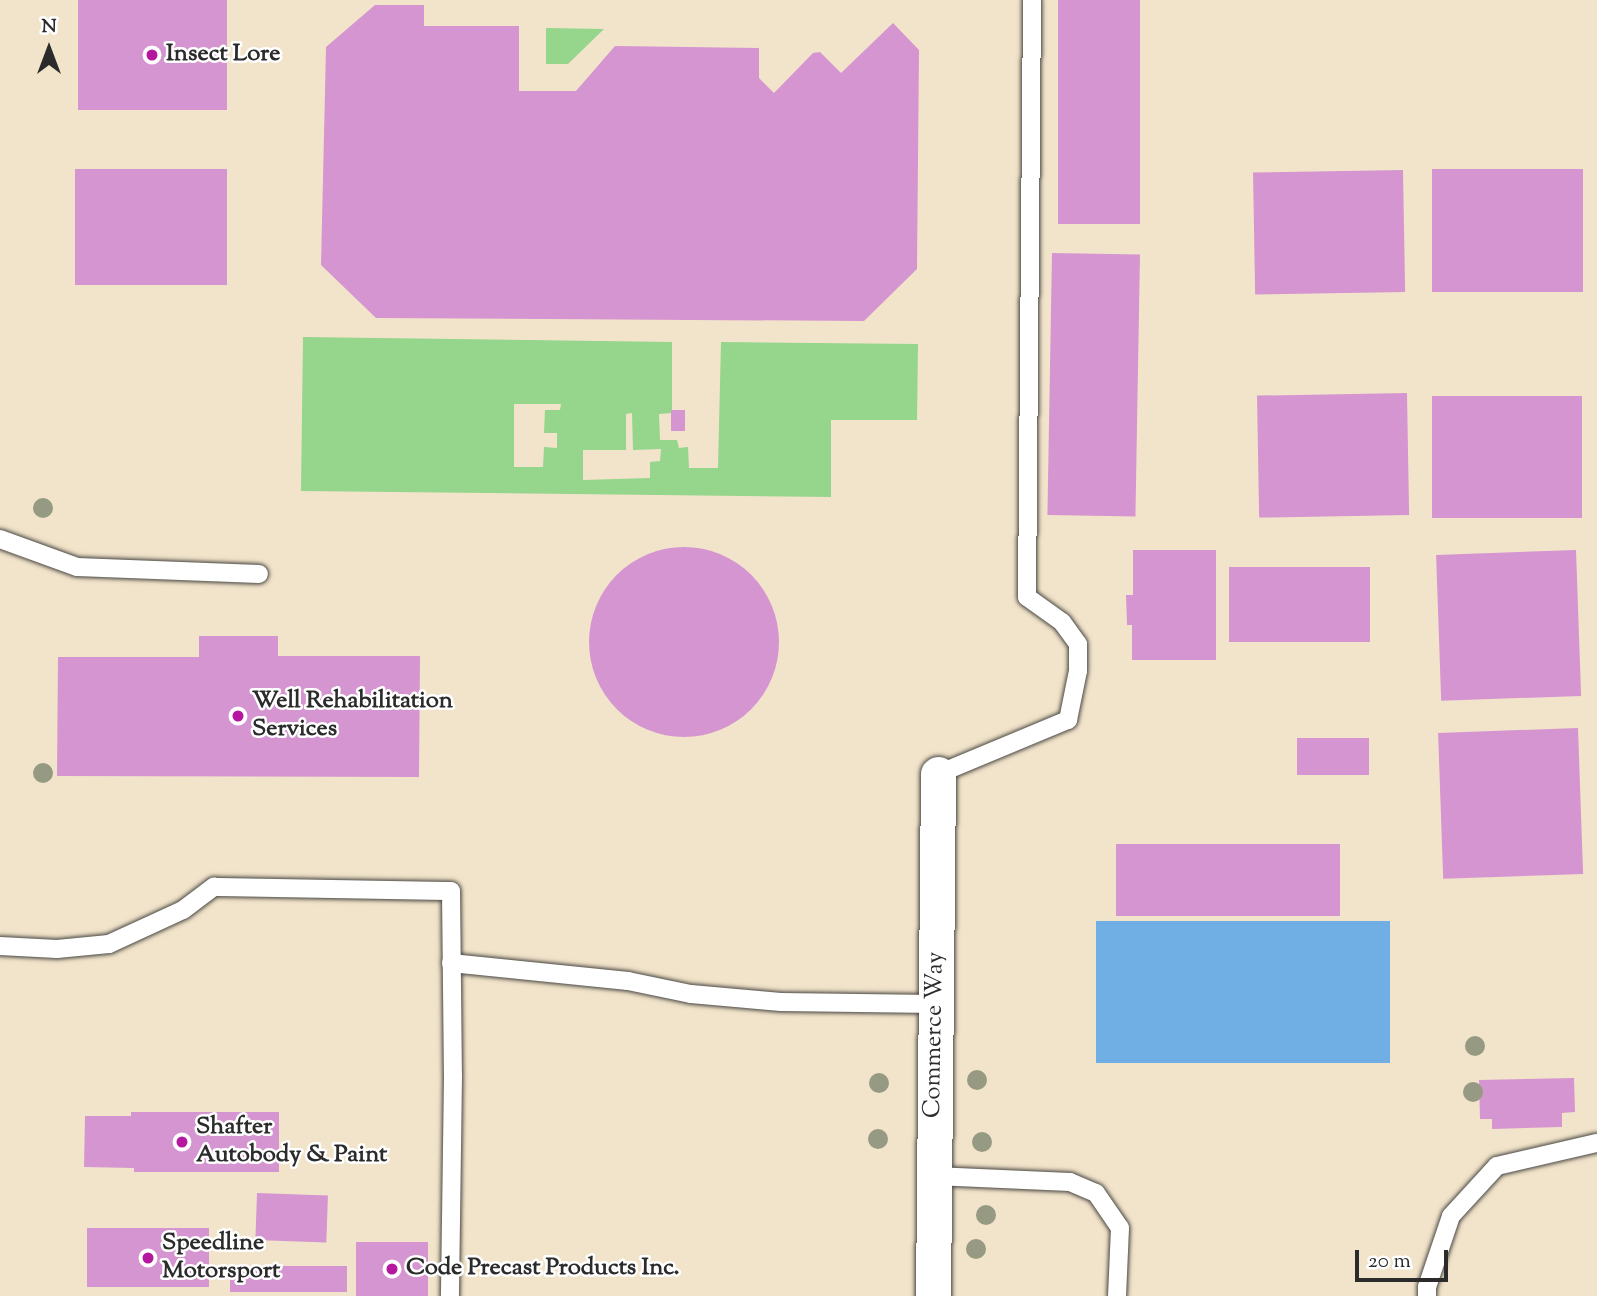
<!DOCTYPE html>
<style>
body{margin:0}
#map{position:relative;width:1597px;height:1296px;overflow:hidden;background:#f2e4ca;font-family:"Sorts Mill Goudy",serif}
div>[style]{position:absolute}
.green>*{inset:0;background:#95d58c}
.water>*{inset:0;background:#70afe3;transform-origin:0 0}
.building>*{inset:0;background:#d595d0;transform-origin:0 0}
.round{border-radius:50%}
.roads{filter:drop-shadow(0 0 2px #494743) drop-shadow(0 0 2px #494743)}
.service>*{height:18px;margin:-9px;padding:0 9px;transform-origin:9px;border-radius:9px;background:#fff}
.minor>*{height:35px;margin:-17.5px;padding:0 17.5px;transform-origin:17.5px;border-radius:17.5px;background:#fff}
.trees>*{width:20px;height:20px;margin:-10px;border-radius:50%;background:#969a82}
.dots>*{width:19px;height:19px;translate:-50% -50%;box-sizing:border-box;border:4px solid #fff;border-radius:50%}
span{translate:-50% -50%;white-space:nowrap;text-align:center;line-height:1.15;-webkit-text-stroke:5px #fff;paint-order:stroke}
.poi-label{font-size:24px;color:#2b2b2b;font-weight:700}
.left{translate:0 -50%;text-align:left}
.street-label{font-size:24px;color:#2b2b2b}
.north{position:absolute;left:14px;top:14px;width:70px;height:70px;-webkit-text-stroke:5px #fff;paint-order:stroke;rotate:0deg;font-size:19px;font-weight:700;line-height:28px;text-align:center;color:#2b2b2b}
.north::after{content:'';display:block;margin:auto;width:24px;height:32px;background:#2b2b2b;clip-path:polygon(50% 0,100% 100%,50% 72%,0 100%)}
.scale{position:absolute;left:1355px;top:1250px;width:93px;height:32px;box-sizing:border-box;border:4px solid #2b2b2b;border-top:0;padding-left:9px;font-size:21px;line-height:24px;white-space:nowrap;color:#2b2b2b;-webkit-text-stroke:5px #fff;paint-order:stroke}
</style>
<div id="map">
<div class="green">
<i style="clip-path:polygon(546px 28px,604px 29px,568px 64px,546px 64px)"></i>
<i style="clip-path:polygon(evenodd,303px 337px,672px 342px,672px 413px,659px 414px,660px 440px,677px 440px,679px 448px,688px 447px,689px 468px,718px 468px,721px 342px,918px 344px,917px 420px,831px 420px,831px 497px,301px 491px,303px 337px,514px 404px,561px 404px,560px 410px,545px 410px,544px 433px,557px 433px,557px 448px,544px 447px,543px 467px,514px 467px,514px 404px,303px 337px,632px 413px,633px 450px,661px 449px,660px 461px,650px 462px,650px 478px,583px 480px,583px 450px,626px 450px,626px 414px,632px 413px)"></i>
</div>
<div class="water">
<i style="left:1390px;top:921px;width:142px;height:294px;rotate:90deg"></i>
</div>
<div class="building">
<i style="left:78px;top:0;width:149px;height:110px"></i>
<i style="left:1058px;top:0;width:82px;height:224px"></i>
<i style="clip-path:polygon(375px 5px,424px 5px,424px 26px,519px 26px,519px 91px,576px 91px,615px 46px,759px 48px,759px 78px,774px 93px,813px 53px,820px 52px,841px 73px,893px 23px,919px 50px,917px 269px,864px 321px,376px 318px,321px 265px,326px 47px)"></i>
<i style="left:75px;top:169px;width:152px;height:116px"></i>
<i style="left:1583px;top:169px;width:123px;height:151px;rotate:90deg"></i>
<i style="left:1403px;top:170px;width:122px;height:150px;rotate:89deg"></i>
<i style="left:1052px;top:253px;width:88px;height:262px;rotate:1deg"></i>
<i style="left:1407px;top:393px;width:122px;height:150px;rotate:89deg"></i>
<i style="left:1582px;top:396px;width:122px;height:150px;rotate:90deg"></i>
<i style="left:671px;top:410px;width:14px;height:21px"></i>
<i class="round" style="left:589px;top:547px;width:190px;height:190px"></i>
<i style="clip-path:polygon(1133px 550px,1216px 550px,1216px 660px,1132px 660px,1132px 625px,1127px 625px,1126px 595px,1133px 595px)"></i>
<i style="left:1576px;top:550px;width:146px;height:140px;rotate:88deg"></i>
<i style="left:1229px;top:567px;width:141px;height:75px"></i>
<i style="clip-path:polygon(199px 636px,278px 636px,278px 656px,420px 656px,419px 777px,57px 776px,58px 657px,199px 657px)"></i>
<i style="left:1578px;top:728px;width:146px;height:140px;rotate:88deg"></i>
<i style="left:1297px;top:738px;width:72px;height:37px"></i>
<i style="left:1116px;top:844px;width:224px;height:72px"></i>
<i style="clip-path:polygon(1574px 1078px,1575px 1112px,1562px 1113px,1562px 1127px,1492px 1129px,1492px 1119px,1480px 1119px,1479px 1080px)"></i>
<i style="clip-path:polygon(131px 1112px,279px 1112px,279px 1172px,134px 1172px,134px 1168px,84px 1167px,85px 1116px,131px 1116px)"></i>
<i style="left:257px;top:1193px;width:71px;height:47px;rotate:2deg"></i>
<i style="left:87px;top:1228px;width:122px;height:59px"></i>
<i style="left:428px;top:1242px;width:54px;height:72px;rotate:90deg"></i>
<i style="left:230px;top:1266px;width:117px;height:26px"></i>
</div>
<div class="roads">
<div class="service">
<i style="left:0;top:539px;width:82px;rotate:20deg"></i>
<i style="left:77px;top:567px;width:182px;rotate:2.2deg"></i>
<i style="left:938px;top:774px;width:141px;rotate:-22.6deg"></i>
<i style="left:1068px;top:720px;width:50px;rotate:-78.5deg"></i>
<i style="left:1078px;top:671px;width:27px;rotate:-90deg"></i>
<i style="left:1078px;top:644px;width:27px;rotate:-126deg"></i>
<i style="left:1062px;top:622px;width:43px;rotate:-144.5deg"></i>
<i style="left:1027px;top:597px;width:597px;rotate:-89.52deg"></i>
<i style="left:0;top:946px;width:57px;rotate:3deg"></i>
<i style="left:57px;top:949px;width:52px;rotate:-5.5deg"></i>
<i style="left:109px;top:944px;width:81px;rotate:-24.7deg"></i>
<i style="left:183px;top:910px;width:39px;rotate:-37deg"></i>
<i style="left:214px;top:887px;width:237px;rotate:1deg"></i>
<i style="left:451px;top:891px;width:185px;rotate:89.4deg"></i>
<i style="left:453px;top:1076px;width:220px;rotate:90.8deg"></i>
<i style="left:451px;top:963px;width:178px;rotate:5.8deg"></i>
<i style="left:628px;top:981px;width:64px;rotate:11.7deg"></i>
<i style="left:691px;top:994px;width:90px;rotate:5.1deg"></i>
<i style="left:781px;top:1002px;width:155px;rotate:0.7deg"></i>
<i style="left:934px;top:1176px;width:136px;rotate:2.5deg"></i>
<i style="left:1070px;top:1182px;width:28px;rotate:23deg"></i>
<i style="left:1096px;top:1193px;width:42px;rotate:55.6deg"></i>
<i style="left:1120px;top:1228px;width:68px;rotate:92.5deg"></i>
<i style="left:1427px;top:1296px;width:9px;rotate:-90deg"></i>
<i style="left:1427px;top:1287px;width:75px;rotate:-71.3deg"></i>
<i style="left:1451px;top:1216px;width:68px;rotate:-47.4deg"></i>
<i style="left:1497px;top:1166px;width:103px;rotate:-13deg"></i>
</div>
<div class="minor">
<i style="left:933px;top:1296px;width:522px;rotate:-89.45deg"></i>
</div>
</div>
<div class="trees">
<i style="left:43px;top:508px"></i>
<i style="left:43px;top:773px"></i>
<i style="left:1475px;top:1046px"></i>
<i style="left:977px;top:1080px"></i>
<i style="left:879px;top:1083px"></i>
<i style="left:1473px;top:1092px"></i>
<i style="left:878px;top:1139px"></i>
<i style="left:982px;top:1142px"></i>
<i style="left:986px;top:1215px"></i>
<i style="left:976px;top:1249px"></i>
</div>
<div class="dots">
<i style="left:152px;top:55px;background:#b5179e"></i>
<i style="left:238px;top:716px;background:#b5179e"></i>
<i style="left:182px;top:1142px;background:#b5179e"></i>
<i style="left:148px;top:1258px;background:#b5179e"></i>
<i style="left:392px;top:1269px;background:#b5179e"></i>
</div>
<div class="poi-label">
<span class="left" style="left:166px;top:55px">Insect Lore</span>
<span class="left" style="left:252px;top:716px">Well Rehabilitation<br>Services</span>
<span class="left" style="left:196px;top:1142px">Shafter<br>Autobody &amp; Paint</span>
<span class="left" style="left:162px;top:1258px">Speedline<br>Motorsport</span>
<span class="left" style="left:406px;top:1269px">Code Precast Products Inc.</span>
</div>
<div class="street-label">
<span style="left:935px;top:1035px;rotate:-89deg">Commerce Way</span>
</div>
<div class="north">N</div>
<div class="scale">20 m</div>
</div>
